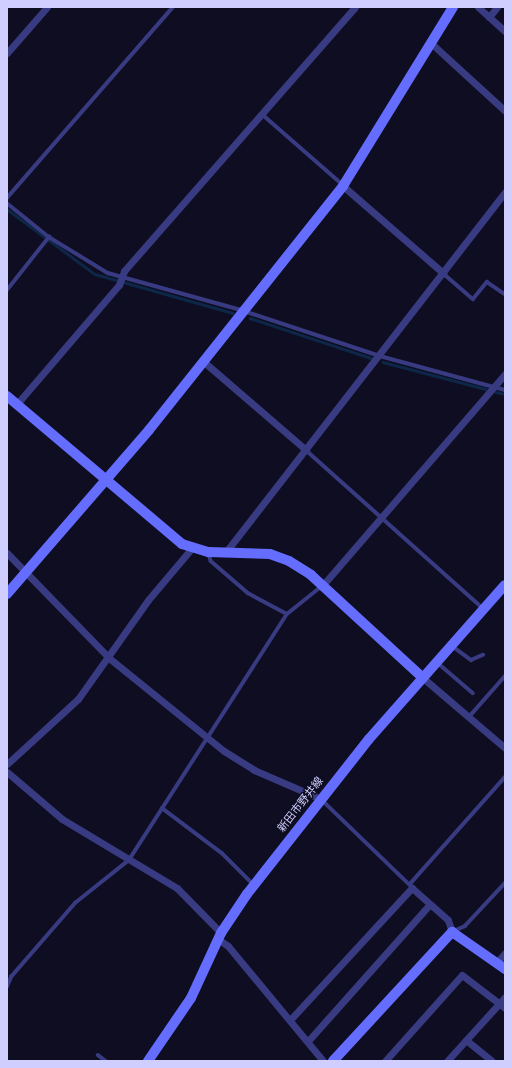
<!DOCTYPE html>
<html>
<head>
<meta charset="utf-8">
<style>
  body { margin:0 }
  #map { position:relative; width:512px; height:1068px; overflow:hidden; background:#0f0d22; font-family:Overpass,"Noto Sans JP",sans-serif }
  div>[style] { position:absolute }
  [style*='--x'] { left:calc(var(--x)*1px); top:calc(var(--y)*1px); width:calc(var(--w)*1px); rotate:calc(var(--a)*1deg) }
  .stream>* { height:2.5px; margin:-1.25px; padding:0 1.25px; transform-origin:1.25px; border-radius:1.25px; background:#0c2747 }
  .lane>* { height:3.5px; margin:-1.75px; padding:0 1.75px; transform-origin:1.75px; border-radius:1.75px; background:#383b81 }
  .street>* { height:7px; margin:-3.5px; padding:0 3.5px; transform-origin:3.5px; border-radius:3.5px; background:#383b81 }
  .secondary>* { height:10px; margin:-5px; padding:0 5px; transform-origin:5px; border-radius:5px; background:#656dff }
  span { translate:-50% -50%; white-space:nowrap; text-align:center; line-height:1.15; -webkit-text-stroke:3px #0f0d22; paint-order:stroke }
  .street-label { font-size:11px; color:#d0ceff }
  .frame { position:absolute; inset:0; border:8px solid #d0ceff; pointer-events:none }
</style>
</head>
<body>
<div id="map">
  <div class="stream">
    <div style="--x:7;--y:209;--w:109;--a:36.5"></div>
    <div style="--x:95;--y:274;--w:143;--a:15.8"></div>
    <div style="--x:250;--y:318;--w:127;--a:18.3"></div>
    <div style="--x:383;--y:362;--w:106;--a:14.7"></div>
    <div style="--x:496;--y:392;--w:9;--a:13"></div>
  </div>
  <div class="lane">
    <div style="--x:262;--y:114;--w:106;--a:41.2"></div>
    <div style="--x:7;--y:198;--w:253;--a:-49"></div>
    <div style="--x:7;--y:203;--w:54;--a:39"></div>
    <div style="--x:49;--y:237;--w:69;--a:31.4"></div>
    <div style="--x:108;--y:273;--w:135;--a:15.5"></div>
    <div style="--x:238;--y:309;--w:150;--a:18.3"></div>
    <div style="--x:380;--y:356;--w:130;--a:15.2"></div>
    <div style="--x:443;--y:273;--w:40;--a:41"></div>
    <div style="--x:473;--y:299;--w:22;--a:-51"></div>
    <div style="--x:487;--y:282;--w:22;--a:34"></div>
    <div style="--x:7;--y:290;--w:68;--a:-51.6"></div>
    <div style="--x:306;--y:450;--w:237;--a:41.8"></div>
    <div style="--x:209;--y:553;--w:8;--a:76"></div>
    <div style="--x:211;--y:561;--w:49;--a:40.9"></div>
    <div style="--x:248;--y:593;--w:44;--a:28.3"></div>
    <div style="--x:452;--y:646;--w:24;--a:36"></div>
    <div style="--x:471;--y:660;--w:13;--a:-23"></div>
    <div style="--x:438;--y:663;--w:46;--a:40.6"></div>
    <div style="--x:469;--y:717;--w:55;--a:-48.7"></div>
    <div style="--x:322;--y:800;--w:124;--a:44"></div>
    <div style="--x:162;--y:808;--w:75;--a:36.9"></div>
    <div style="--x:222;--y:853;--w:44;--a:45"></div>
    <div style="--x:410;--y:884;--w:143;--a:-48.4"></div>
    <div style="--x:454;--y:931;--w:12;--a:-24"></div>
    <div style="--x:465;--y:926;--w:59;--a:-47.1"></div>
    <div style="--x:7;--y:987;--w:11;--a:-68"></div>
    <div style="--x:11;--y:977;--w:98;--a:-49.1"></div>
    <div style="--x:75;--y:903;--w:69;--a:-38.5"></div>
    <div style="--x:129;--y:860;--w:292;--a:-57.3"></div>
    <div style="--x:287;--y:614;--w:45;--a:-38.7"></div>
    <div style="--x:98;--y:1055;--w:10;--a:37"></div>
  </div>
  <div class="street">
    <div style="--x:478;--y:7;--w:36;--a:42"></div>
    <div style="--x:489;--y:17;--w:13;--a:-51"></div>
    <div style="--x:432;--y:44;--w:99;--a:42.5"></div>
    <div style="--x:7;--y:53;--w:61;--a:-49"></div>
    <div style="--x:343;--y:186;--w:133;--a:41"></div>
    <div style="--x:204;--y:362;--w:135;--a:40.8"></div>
    <div style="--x:16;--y:405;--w:158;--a:-49.4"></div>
    <div style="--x:119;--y:285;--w:15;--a:-70"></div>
    <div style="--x:124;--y:271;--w:351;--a:-48.8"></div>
    <div style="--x:7;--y:553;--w:146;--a:45.8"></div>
    <div style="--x:109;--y:658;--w:148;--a:39"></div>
    <div style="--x:224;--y:751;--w:36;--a:32"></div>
    <div style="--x:254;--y:770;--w:73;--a:23.4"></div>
    <div style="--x:225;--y:553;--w:457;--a:-52.2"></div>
    <div style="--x:322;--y:586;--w:280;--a:-49.2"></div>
    <div style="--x:423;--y:678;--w:108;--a:40.5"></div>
    <div style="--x:7;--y:764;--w:96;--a:-42.5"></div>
    <div style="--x:78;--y:699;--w:121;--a:-54.7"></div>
    <div style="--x:148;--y:600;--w:68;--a:-49.8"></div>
    <div style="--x:7;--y:772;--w:72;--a:40.5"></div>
    <div style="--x:62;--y:819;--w:134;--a:31"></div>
    <div style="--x:177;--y:888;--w:63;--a:45.6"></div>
    <div style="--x:218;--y:939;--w:12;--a:35"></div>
    <div style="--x:228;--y:946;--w:149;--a:50.4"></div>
    <div style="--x:496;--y:963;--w:13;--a:-48"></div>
    <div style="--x:290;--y:1020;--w:180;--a:-47.3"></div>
    <div style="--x:412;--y:888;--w:48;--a:41.6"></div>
    <div style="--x:448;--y:920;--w:13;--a:72"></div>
    <div style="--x:466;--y:1040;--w:33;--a:39"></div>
    <div style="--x:308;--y:1041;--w:183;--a:-48.3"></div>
    <div style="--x:385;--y:1061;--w:115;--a:-48.2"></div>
    <div style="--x:462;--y:975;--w:54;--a:37.5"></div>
    <div style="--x:447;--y:1061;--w:86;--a:-47.8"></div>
  </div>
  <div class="secondary">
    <div style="--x:7;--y:396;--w:229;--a:40.2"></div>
    <div style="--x:182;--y:544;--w:28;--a:17"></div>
    <div style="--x:209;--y:552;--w:61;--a:1.9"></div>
    <div style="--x:270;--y:554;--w:20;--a:20"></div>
    <div style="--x:289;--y:561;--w:26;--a:32"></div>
    <div style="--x:311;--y:575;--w:152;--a:42.6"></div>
    <div style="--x:7;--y:594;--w:217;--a:-49.1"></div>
    <div style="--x:149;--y:430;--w:312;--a:-51.5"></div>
    <div style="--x:343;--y:186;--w:210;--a:-58.4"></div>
    <div style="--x:148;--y:1061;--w:76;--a:-55.7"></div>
    <div style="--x:191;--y:998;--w:72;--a:-65.2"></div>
    <div style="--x:221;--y:933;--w:47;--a:-56.3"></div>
    <div style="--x:247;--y:894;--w:197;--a:-51.8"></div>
    <div style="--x:369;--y:739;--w:205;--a:-48.6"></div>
    <div style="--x:333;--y:1061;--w:176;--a:-47.3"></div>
    <div style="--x:452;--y:932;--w:65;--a:34.9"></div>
  </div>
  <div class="street-label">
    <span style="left:301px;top:805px;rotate:-52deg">新田市野井線</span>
  </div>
  <div class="frame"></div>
</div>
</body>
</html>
